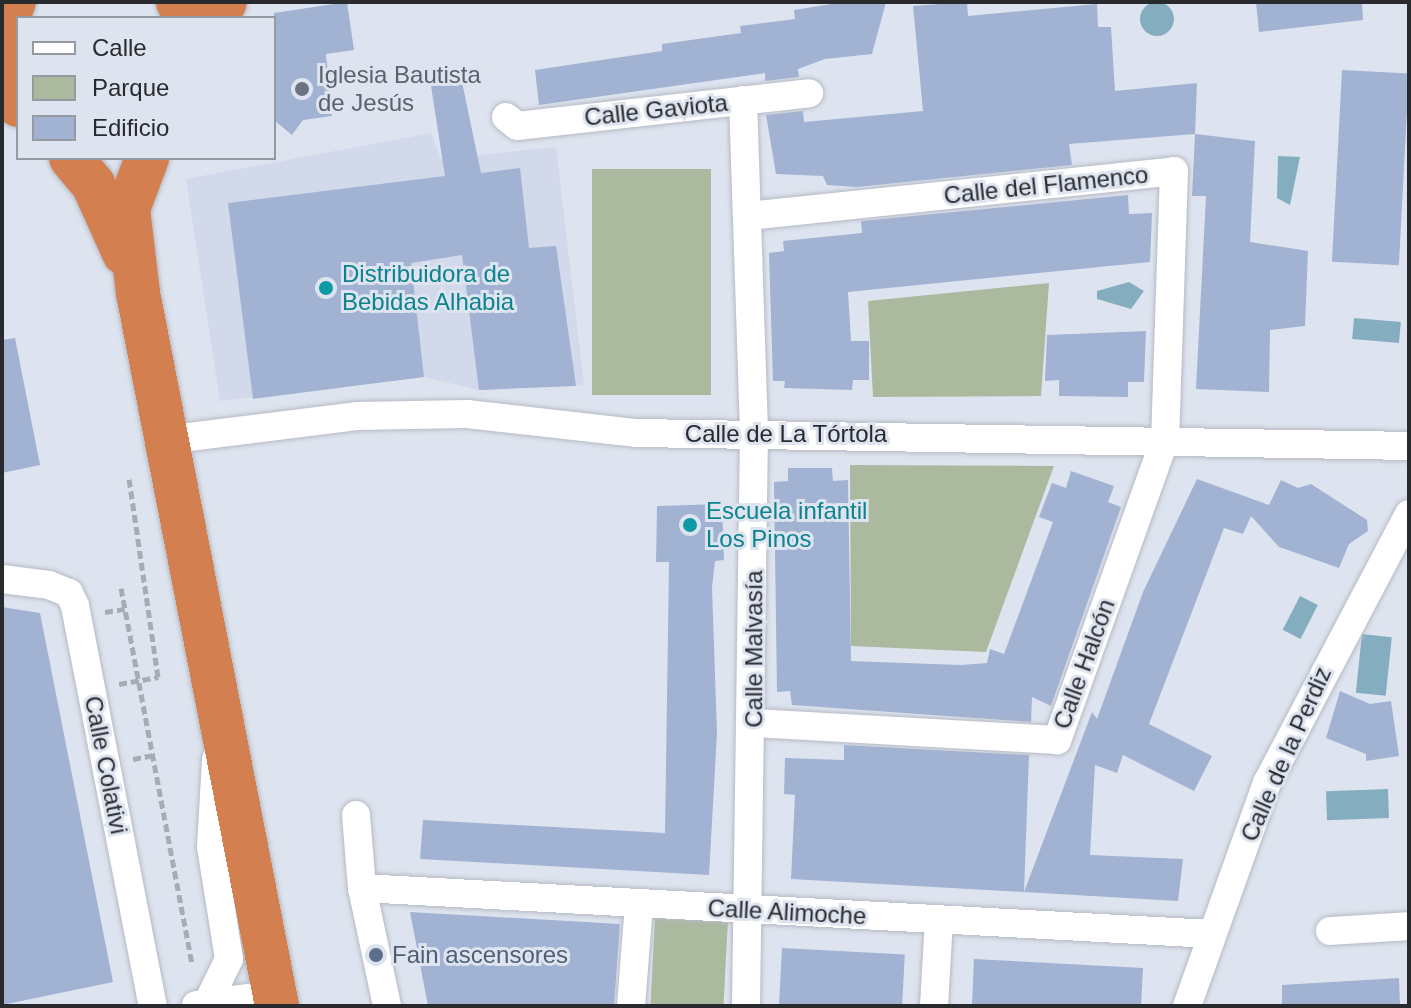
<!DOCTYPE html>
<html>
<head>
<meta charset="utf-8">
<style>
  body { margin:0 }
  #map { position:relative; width:1411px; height:1008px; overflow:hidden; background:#dee4ef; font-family:Arial,sans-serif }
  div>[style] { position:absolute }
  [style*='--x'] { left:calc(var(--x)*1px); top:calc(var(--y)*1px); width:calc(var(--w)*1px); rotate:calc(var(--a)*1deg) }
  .built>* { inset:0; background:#d1d9ea }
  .green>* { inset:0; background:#abba9f; transform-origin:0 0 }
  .water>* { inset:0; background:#84aebf; transform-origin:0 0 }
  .round { border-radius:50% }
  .building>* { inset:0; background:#a1b2d3; transform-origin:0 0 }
  .path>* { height:5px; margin-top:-2.5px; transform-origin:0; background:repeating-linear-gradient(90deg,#a7acb4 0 8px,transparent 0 12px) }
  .roads { filter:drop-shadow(0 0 2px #b5bac5) drop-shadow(0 0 2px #b5bac5) }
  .street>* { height:28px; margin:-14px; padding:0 14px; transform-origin:14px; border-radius:14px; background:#fff }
  .highway>* { height:44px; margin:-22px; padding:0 22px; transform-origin:22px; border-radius:22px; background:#d37f50 }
  .dots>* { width:22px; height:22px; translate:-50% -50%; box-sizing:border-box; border:4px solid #dee4ef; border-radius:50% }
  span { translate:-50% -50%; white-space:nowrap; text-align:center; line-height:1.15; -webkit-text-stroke:6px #dee4ef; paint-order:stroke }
  .worship-label { font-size:24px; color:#5b616d }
  .left { translate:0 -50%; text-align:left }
  .street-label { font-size:24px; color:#282a2e }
  .culture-label { font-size:24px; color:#0d838f }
  .service-label { font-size:24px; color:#4e5e75 }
  .frame { position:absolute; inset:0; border:4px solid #282a2e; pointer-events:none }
  .legend { position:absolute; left:16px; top:16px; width:260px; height:144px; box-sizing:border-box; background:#dee4ef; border:2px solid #959aa2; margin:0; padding:10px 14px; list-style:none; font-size:24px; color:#282a2e }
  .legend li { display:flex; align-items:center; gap:16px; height:40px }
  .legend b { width:40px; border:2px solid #959aa2 }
</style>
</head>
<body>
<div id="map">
  <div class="built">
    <div style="clip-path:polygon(431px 133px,441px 159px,556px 147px,584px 385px,479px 390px,424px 377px,220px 401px,186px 179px)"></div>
  </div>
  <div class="green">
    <div style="left:592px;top:169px;width:119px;height:226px"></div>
    <div style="clip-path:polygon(1049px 283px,1041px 396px,873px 397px,868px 301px)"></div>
    <div style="clip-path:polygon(850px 465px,1054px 466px,986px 652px,851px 646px)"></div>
    <div style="left:655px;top:918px;width:73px;height:88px;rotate:3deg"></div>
  </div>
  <div class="water">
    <div class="round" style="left:1140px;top:2px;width:34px;height:34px"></div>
    <div style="clip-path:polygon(1278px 156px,1300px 157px,1290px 205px,1277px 198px)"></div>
    <div style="clip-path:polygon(1129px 282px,1144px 291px,1131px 309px,1097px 299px,1097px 291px)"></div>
    <div style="left:1354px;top:318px;width:47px;height:21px;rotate:5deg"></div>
    <div style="left:1300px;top:596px;width:20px;height:38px;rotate:27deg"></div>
    <div style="left:1362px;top:634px;width:30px;height:59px;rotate:6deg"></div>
    <div style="left:1388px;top:789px;width:29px;height:62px;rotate:88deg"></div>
  </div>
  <div class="building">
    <div style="clip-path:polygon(347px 2px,354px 50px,326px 54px,332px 116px,303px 120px,292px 135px,274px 120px,274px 13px)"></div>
    <div style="clip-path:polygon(844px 2px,886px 2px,872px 54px,825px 59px,798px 69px,799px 77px,765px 81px,765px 73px,539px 105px,535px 70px,662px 51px,662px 44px,741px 33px,740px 26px,795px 19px,794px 10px)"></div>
    <div style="clip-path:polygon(967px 2px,968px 16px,1097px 4px,1098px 27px,1111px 27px,1115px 91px,1197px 83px,1195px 134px,1069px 144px,1072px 165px,857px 187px,827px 185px,823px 176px,776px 174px,766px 115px,803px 111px,804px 122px,923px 111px,913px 6px)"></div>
    <div style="clip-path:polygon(1256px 2px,1362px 2px,1363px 20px,1259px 32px)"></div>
    <div style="left:1342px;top:70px;width:67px;height:192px;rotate:3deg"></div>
    <div style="clip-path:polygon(462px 82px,481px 173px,520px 168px,529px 248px,556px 246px,576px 386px,479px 390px,462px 255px,411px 263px,424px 377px,253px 399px,228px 203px,445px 176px,431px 86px)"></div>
    <div style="clip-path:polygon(1195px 134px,1255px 141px,1250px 242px,1308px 251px,1305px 326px,1270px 330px,1269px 392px,1196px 389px,1206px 196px,1192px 196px)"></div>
    <div style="clip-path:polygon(1128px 195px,1129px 214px,1152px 213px,1150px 262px,848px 292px,851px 341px,869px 341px,869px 380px,853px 380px,852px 390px,784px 388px,785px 381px,773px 381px,769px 253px,784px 251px,783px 241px,862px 233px,861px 221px)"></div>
    <div style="clip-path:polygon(1146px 331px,1144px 382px,1128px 382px,1128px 397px,1059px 396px,1059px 380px,1045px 381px,1047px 335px)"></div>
    <div style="clip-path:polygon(15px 338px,40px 465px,2px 473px,2px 340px)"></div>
    <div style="clip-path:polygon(788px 468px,832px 468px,833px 481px,848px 480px,851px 661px,877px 662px,961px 665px,987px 663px,990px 649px,1004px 654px,1053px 522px,1039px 517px,1052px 483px,1066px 488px,1071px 471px,1114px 486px,1108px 502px,1121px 507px,1051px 706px,1032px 697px,1031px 722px,792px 705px,790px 691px,777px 692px,774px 482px,788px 481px)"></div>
    <div style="clip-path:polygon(1197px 479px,1269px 505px,1281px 480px,1298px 488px,1311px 484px,1367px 520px,1368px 531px,1349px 544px,1339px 568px,1279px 547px,1251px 516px,1243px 534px,1224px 528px,1149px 724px,1212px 756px,1194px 791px,1123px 755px,1117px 773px,1095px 765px,1090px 855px,1183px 859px,1178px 901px,1024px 892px,1092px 712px,1097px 719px,1143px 592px)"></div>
    <div style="clip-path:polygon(722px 504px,724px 560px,715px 561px,712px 587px,717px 733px,709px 875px,420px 859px,423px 820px,665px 833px,669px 562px,656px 562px,657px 506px)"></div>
    <div style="clip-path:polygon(2px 607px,40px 613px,113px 982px,2px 1005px)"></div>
    <div style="clip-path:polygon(1340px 691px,1370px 704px,1391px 701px,1399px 756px,1366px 761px,1366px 754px,1326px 738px)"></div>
    <div style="clip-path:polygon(844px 745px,1029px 755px,1024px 892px,791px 879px,795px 795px,784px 794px,785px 758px,844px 760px)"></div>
    <div style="clip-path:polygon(410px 912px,620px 924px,614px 1006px,428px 1006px)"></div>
    <div style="left:782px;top:948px;width:123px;height:58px;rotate:3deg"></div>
    <div style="clip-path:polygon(974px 959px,1143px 968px,1141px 1006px,972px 1004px)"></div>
    <div style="clip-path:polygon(1399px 978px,1400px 1006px,1282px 1006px,1282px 985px)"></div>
  </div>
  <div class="path">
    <div style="--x:121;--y:588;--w:383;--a:79.3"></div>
    <div style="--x:105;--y:612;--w:20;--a:-9"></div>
    <div style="--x:119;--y:684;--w:40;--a:-10"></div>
    <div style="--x:158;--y:677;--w:200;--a:-98.3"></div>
    <div style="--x:133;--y:759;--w:20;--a:-11"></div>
  </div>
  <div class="roads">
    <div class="street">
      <div style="--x:743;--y:100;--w:332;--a:88.1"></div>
      <div style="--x:754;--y:432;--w:574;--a:90.8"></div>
      <div style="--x:506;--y:117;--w:14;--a:39"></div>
      <div style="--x:517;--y:126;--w:294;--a:-6.4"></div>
      <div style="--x:748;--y:216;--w:428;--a:-6"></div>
      <div style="--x:1174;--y:171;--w:268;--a:91.9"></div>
      <div style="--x:1165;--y:439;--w:320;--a:109.7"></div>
      <div style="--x:1057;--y:740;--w:303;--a:-176.8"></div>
      <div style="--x:165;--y:440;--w:193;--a:-7.1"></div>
      <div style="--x:357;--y:416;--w:110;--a:-1"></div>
      <div style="--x:467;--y:414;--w:171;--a:6.4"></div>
      <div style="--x:637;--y:433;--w:772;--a:0.96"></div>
      <div style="--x:2;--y:579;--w:47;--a:7.3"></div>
      <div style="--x:49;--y:585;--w:22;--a:22"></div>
      <div style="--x:69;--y:593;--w:14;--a:65"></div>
      <div style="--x:75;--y:606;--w:408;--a:79"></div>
      <div style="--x:356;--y:815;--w:73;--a:85.3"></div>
      <div style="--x:362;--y:888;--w:121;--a:78"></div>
      <div style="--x:362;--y:888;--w:851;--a:3.1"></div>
      <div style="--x:1330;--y:931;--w:79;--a:-3.6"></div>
      <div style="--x:207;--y:1004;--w:50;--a:-63.9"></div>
      <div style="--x:229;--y:959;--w:113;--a:-99.1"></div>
      <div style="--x:211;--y:847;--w:88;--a:-86.7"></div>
      <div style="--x:196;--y:1005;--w:80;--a:-7.9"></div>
      <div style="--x:631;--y:1006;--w:102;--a:-85.5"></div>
      <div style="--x:934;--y:1006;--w:86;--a:-86.7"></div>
      <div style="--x:1187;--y:1006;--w:237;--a:-70.3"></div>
      <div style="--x:1267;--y:783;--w:304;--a:-62.2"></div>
    </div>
    <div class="highway">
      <div style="--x:178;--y:2;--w:18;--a:61"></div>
      <div style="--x:216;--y:18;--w:18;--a:-61"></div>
      <div style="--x:2;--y:33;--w:33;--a:-69"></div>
      <div style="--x:2;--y:49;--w:58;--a:74.1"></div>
      <div style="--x:71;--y:158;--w:34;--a:50"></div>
      <div style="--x:93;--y:184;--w:76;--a:65.8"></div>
      <div style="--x:147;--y:158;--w:54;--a:110.4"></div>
      <div style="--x:128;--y:209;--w:85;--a:83.2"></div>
      <div style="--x:138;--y:293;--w:726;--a:78.97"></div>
    </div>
  </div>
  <div class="dots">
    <div style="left:302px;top:89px;background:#6b7280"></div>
    <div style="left:326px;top:288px;background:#0f9aa8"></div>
    <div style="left:690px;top:525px;background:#0f9aa8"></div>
    <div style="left:376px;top:955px;background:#5c6f8a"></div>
  </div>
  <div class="worship-label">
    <span class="left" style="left:318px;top:89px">Iglesia Bautista<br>de Jesús</span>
  </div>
  <div class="street-label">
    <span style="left:656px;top:110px;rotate:-6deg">Calle Gaviota</span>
    <span style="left:1046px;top:185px;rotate:-6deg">Calle del Flamenco</span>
    <span style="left:786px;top:434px">Calle de La Tórtola</span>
    <span style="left:754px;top:649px;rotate:-90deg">Calle Malvasía</span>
    <span style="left:1084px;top:664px;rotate:-70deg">Calle Halcón</span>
    <span style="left:1286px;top:754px;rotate:-66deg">Calle de la Perdiz</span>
    <span style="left:106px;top:765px;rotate:79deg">Calle Colativi</span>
    <span style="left:787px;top:912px;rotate:3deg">Calle Alimoche</span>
  </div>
  <div class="culture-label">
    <span class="left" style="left:342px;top:288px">Distribuidora de<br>Bebidas Alhabia</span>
    <span class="left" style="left:706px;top:525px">Escuela infantil<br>Los Pinos</span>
  </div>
  <div class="service-label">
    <span class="left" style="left:392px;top:955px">Fain ascensores</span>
  </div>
  <div class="frame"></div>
  <ul class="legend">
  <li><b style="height:10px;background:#fff"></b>Calle</li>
  <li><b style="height:22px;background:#abba9f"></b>Parque</li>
  <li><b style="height:22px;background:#a1b2d3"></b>Edificio</li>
  </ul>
</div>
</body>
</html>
